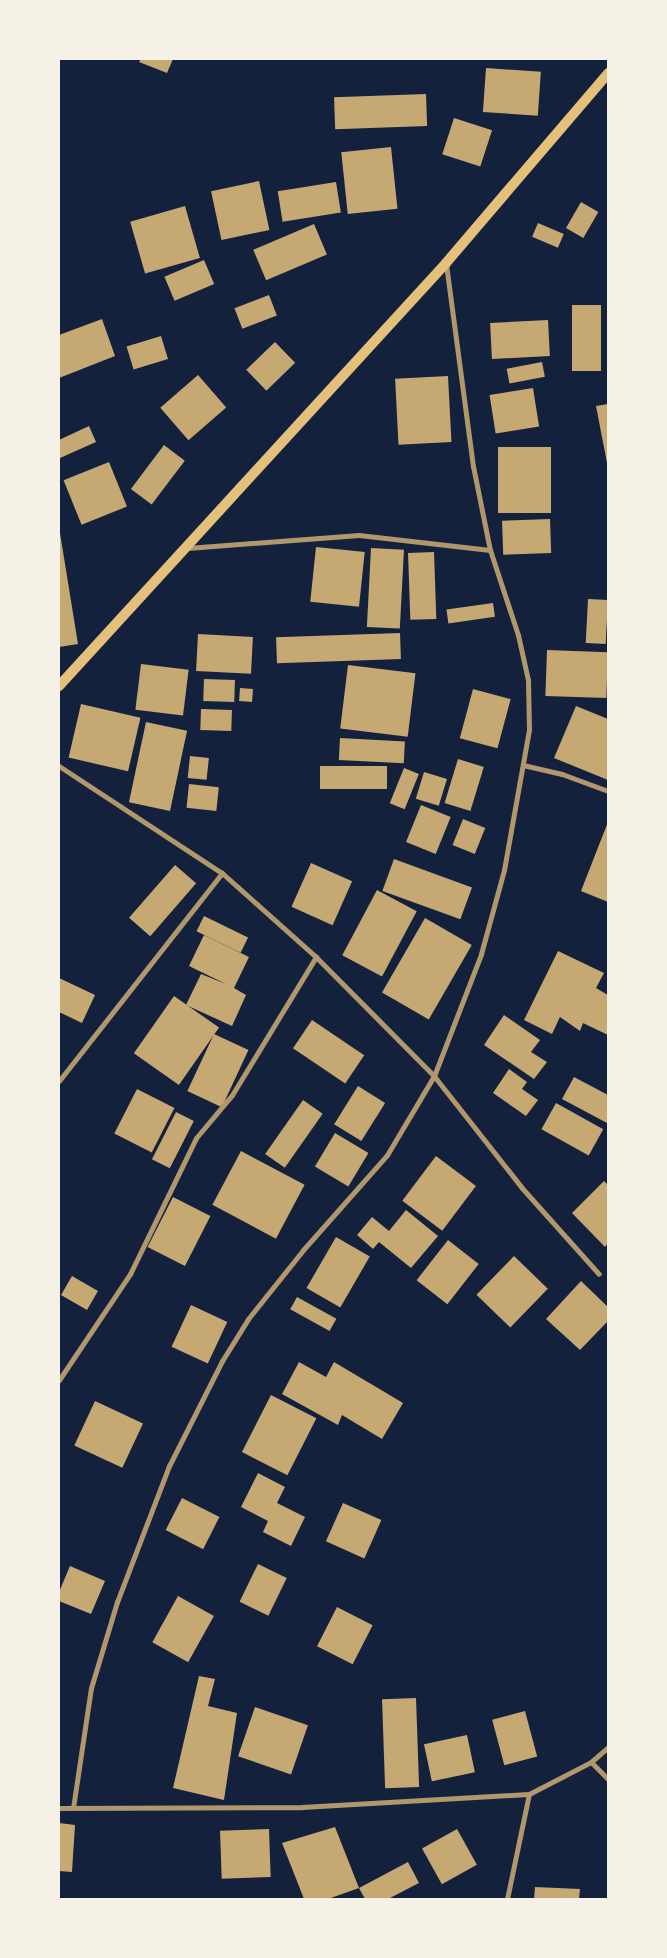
<!DOCTYPE html>
<html>
<head>
<meta charset="utf-8">
<style>
  body { margin:0 }
  #map { position:relative; width:667px; height:1958px; overflow:hidden; background:#14213d; font-family:"Work Sans",sans-serif }
  div>[style] { position:absolute }
  [style*='--x'] { left:calc(var(--x)*1px); top:calc(var(--y)*1px); width:calc(var(--w)*1px); rotate:calc(var(--a)*1deg) }
  .building>* { inset:0; background:#c6a872; transform-origin:0 0 }
  .minor>* { height:5px; margin:-2.5px; padding:0 2.5px; transform-origin:2.5px; border-radius:2.5px; background:#b1986c }
  .secondary>* { height:10px; margin:-5px; padding:0 5px; transform-origin:5px; border-radius:5px; background:#e5c07b }
  span { translate:-50% -50%; white-space:nowrap; text-align:center; line-height:1.15; -webkit-text-stroke:5px #f6f1e7; paint-order:stroke }
  .frame { position:absolute; inset:0; border:60px solid #f6f1e7; pointer-events:none }
</style>
</head>
<body>
<div id="map">
  <div class="building">
    <div style="clip-path:polygon(141px 59px,173px 59px,167px 73px,139px 62px)"></div>
    <div style="left:486px;top:68px;width:55px;height:44px;rotate:4deg"></div>
    <div style="left:426px;top:94px;width:32px;height:92px;rotate:88deg"></div>
    <div style="left:454px;top:118px;width:40px;height:38px;rotate:18deg"></div>
    <div style="left:391px;top:147px;width:62px;height:50px;rotate:84deg"></div>
    <div style="left:259px;top:181px;width:50px;height:49px;rotate:78deg"></div>
    <div style="left:336px;top:182px;width:31px;height:59px;rotate:81deg"></div>
    <div style="left:581px;top:202px;width:20px;height:30px;rotate:30deg"></div>
    <div style="left:185px;top:206px;width:54px;height:57px;rotate:74deg"></div>
    <div style="left:538px;top:223px;width:28px;height:15px;rotate:23deg"></div>
    <div style="left:314px;top:224px;width:33px;height:66px;rotate:67deg"></div>
    <div style="left:204px;top:260px;width:26px;height:43px;rotate:67deg"></div>
    <div style="left:269px;top:295px;width:22px;height:37px;rotate:69deg"></div>
    <div style="left:572px;top:305px;width:29px;height:66px"></div>
    <div style="clip-path:polygon(102px 319px,115px 356px,59px 378px,59px 335px)"></div>
    <div style="left:548px;top:320px;width:36px;height:58px;rotate:87deg"></div>
    <div style="left:161px;top:336px;width:24px;height:36px;rotate:73deg"></div>
    <div style="left:275px;top:342px;width:29px;height:40px;rotate:46deg"></div>
    <div style="left:542px;top:362px;width:15px;height:36px;rotate:79deg"></div>
    <div style="left:198px;top:375px;width:43px;height:50px;rotate:49deg"></div>
    <div style="left:448px;top:376px;width:66px;height:53px;rotate:87deg"></div>
    <div style="left:533px;top:388px;width:39px;height:44px;rotate:81deg"></div>
    <div style="clip-path:polygon(608px 404px,608px 463px,607px 463px,596px 406px)"></div>
    <div style="clip-path:polygon(89px 426px,96px 442px,60px 458px,59px 440px)"></div>
    <div style="left:164px;top:445px;width:26px;height:55px;rotate:37deg"></div>
    <div style="left:498px;top:447px;width:53px;height:66px"></div>
    <div style="left:109px;top:462px;width:48px;height:49px;rotate:68deg"></div>
    <div style="left:550px;top:519px;width:34px;height:48px;rotate:88deg"></div>
    <div style="clip-path:polygon(59px 527px,78px 644px,59px 647px)"></div>
    <div style="left:316px;top:547px;width:49px;height:55px;rotate:6deg"></div>
    <div style="left:371px;top:548px;width:33px;height:79px;rotate:3deg"></div>
    <div style="left:434px;top:552px;width:67px;height:26px;rotate:88deg"></div>
    <div style="left:588px;top:599px;width:20px;height:44px;rotate:3deg"></div>
    <div style="left:493px;top:603px;width:14px;height:47px;rotate:82deg"></div>
    <div style="left:400px;top:633px;width:26px;height:124px;rotate:88deg"></div>
    <div style="left:198px;top:634px;width:55px;height:37px;rotate:3deg"></div>
    <div style="left:547px;top:650px;width:61px;height:46px;rotate:2deg"></div>
    <div style="left:141px;top:664px;width:48px;height:46px;rotate:7deg"></div>
    <div style="left:348px;top:665px;width:68px;height:64px;rotate:7deg"></div>
    <div style="left:204px;top:679px;width:31px;height:22px;rotate:2deg"></div>
    <div style="left:240px;top:688px;width:13px;height:13px;rotate:4deg"></div>
    <div style="left:473px;top:689px;width:39px;height:51px;rotate:15deg"></div>
    <div style="left:81px;top:704px;width:61px;height:55px;rotate:13deg"></div>
    <div style="clip-path:polygon(576px 706px,608px 719px,608px 780px,554px 758px)"></div>
    <div style="left:201px;top:709px;width:31px;height:21px;rotate:2deg"></div>
    <div style="left:146px;top:722px;width:42px;height:82px;rotate:12deg"></div>
    <div style="left:340px;top:738px;width:65px;height:22px;rotate:3deg"></div>
    <div style="left:190px;top:756px;width:19px;height:22px;rotate:6deg"></div>
    <div style="left:458px;top:759px;width:27px;height:46px;rotate:17deg"></div>
    <div style="left:320px;top:766px;width:67px;height:23px"></div>
    <div style="left:404px;top:768px;width:16px;height:38px;rotate:22deg"></div>
    <div style="left:424px;top:772px;width:24px;height:28px;rotate:17deg"></div>
    <div style="left:189px;top:784px;width:30px;height:24px;rotate:6deg"></div>
    <div style="left:421px;top:805px;width:32px;height:40px;rotate:22deg"></div>
    <div style="left:463px;top:819px;width:24px;height:28px;rotate:22deg"></div>
    <div style="clip-path:polygon(608px 822px,608px 902px,581px 891px)"></div>
    <div style="left:394px;top:859px;width:83px;height:34px;rotate:20deg"></div>
    <div style="left:311px;top:863px;width:45px;height:48px;rotate:24deg"></div>
    <div style="left:175px;top:865px;width:28px;height:70px;rotate:41deg"></div>
    <div style="left:377px;top:890px;width:45px;height:74px;rotate:28deg"></div>
    <div style="left:204px;top:916px;width:49px;height:17px;rotate:26deg"></div>
    <div style="left:425px;top:918px;width:54px;height:86px;rotate:30deg"></div>
    <div style="clip-path:polygon(204px 935px,249px 957px,234px 988px,246px 995px,232px 1026px,186px 1005px,201px 974px,226px 984px,189px 966px)"></div>
    <div style="clip-path:polygon(558px 951px,604px 973px,596px 988px,608px 995px,608px 1035px,583px 1023px,580px 1031px,560px 1017px,552px 1034px,524px 1020px)"></div>
    <div style="clip-path:polygon(59px 978px,95px 995px,82px 1023px,59px 1012px)"></div>
    <div style="left:174px;top:996px;width:55px;height:70px;rotate:35deg"></div>
    <div style="clip-path:polygon(504px 1015px,540px 1040px,531px 1052px,547px 1062px,534px 1079px,484px 1045px)"></div>
    <div style="left:312px;top:1020px;width:63px;height:34px;rotate:34deg"></div>
    <div style="left:214px;top:1034px;width:38px;height:63px;rotate:25deg"></div>
    <div style="clip-path:polygon(509px 1069px,527px 1082px,522px 1089px,538px 1100px,526px 1116px,493px 1093px)"></div>
    <div style="clip-path:polygon(574px 1077px,608px 1095px,607px 1123px,562px 1099px)"></div>
    <div style="left:358px;top:1086px;width:32px;height:45px;rotate:32deg"></div>
    <div style="left:137px;top:1089px;width:42px;height:50px;rotate:27deg"></div>
    <div style="left:303px;top:1100px;width:24px;height:66px;rotate:35deg"></div>
    <div style="left:556px;top:1103px;width:54px;height:30px;rotate:29deg"></div>
    <div style="left:176px;top:1112px;width:20px;height:53px;rotate:27deg"></div>
    <div style="left:335px;top:1133px;width:39px;height:39px;rotate:31deg"></div>
    <div style="left:241px;top:1151px;width:72px;height:61px;rotate:28deg"></div>
    <div style="left:436px;top:1156px;width:50px;height:56px;rotate:37deg"></div>
    <div style="clip-path:polygon(604px 1181px,608px 1185px,608px 1243px,605px 1247px,572px 1213px)"></div>
    <div style="left:173px;top:1197px;width:42px;height:56px;rotate:27deg"></div>
    <div style="clip-path:polygon(406px 1210px,438px 1236px,411px 1268px,379px 1242px,373px 1249px,357px 1235px,372px 1217px,389px 1231px)"></div>
    <div style="left:336px;top:1237px;width:39px;height:59px;rotate:30deg"></div>
    <div style="left:448px;top:1240px;width:39px;height:51px;rotate:38deg"></div>
    <div style="left:514px;top:1256px;width:47px;height:54px;rotate:44deg"></div>
    <div style="left:72px;top:1276px;width:30px;height:22px;rotate:30deg"></div>
    <div style="clip-path:polygon(581px 1281px,608px 1307px,608px 1321px,580px 1350px,546px 1319px)"></div>
    <div style="left:297px;top:1297px;width:45px;height:14px;rotate:29deg"></div>
    <div style="left:191px;top:1305px;width:40px;height:46px;rotate:25deg"></div>
    <div style="clip-path:polygon(299px 1362px,326px 1377px,334px 1362px,403px 1403px,382px 1439px,342px 1415px,338px 1425px,282px 1394px)"></div>
    <div style="left:271px;top:1395px;width:51px;height:64px;rotate:27deg"></div>
    <div style="left:95px;top:1401px;width:53px;height:49px;rotate:25deg"></div>
    <div style="clip-path:polygon(258px 1473px,285px 1487px,277px 1503px,305px 1517px,291px 1546px,263px 1532px,268px 1521px,241px 1507px)"></div>
    <div style="left:182px;top:1498px;width:42px;height:36px;rotate:27deg"></div>
    <div style="left:343px;top:1503px;width:42px;height:42px;rotate:24deg"></div>
    <div style="left:258px;top:1564px;width:32px;height:42px;rotate:26deg"></div>
    <div style="clip-path:polygon(70px 1566px,105px 1581px,91px 1614px,59px 1601px,59px 1592px)"></div>
    <div style="left:178px;top:1596px;width:41px;height:53px;rotate:29deg"></div>
    <div style="left:337px;top:1607px;width:40px;height:44px;rotate:27deg"></div>
    <div style="clip-path:polygon(199px 1676px,215px 1679px,208px 1706px,237px 1713px,224px 1800px,173px 1788px)"></div>
    <div style="left:416px;top:1698px;width:89px;height:34px;rotate:88deg"></div>
    <div style="left:255px;top:1707px;width:56px;height:52px;rotate:19deg"></div>
    <div style="left:525px;top:1711px;width:47px;height:34px;rotate:75deg"></div>
    <div style="left:467px;top:1735px;width:38px;height:44px;rotate:78deg"></div>
    <div style="clip-path:polygon(59px 1823px,75px 1825px,72px 1872px,59px 1871px)"></div>
    <div style="clip-path:polygon(335px 1827px,359px 1888px,328px 1899px,304px 1899px,282px 1843px)"></div>
    <div style="left:269px;top:1829px;width:48px;height:49px;rotate:88deg"></div>
    <div style="left:457px;top:1829px;width:41px;height:40px;rotate:61deg"></div>
    <div style="clip-path:polygon(408px 1862px,419px 1883px,388px 1899px,365px 1899px,359px 1888px)"></div>
    <div style="clip-path:polygon(535px 1887px,580px 1889px,579px 1899px,534px 1899px)"></div>
  </div>
  <div class="minor">
    <div style="--x:446;--y:264;--w:204;--a:82.4"></div>
    <div style="--x:473;--y:466;--w:86;--a:78.6"></div>
    <div style="--x:523;--y:765;--w:40;--a:13"></div>
    <div style="--x:562;--y:774;--w:49;--a:20.3"></div>
    <div style="--x:59;--y:766;--w:195;--a:33.3"></div>
    <div style="--x:222;--y:873;--w:264;--a:128.1"></div>
    <div style="--x:222;--y:873;--w:126;--a:41.8"></div>
    <div style="--x:316;--y:957;--w:168;--a:45.2"></div>
    <div style="--x:434;--y:1076;--w:142;--a:51.8"></div>
    <div style="--x:522;--y:1188;--w:115;--a:48.2"></div>
    <div style="--x:59;--y:1380;--w:128;--a:-56.2"></div>
    <div style="--x:130;--y:1274;--w:151;--a:-64.1"></div>
    <div style="--x:196;--y:1138;--w:56;--a:-50.1"></div>
    <div style="--x:232;--y:1095;--w:162;--a:-58.7"></div>
    <div style="--x:591;--y:1762;--w:24;--a:45"></div>
    <div style="--x:59;--y:1808;--w:243;--a:-0.2"></div>
    <div style="--x:302;--y:1807;--w:227;--a:-3.3"></div>
    <div style="--x:529;--y:1794;--w:70;--a:-27.3"></div>
    <div style="--x:591;--y:1762;--w:23;--a:-41"></div>
    <div style="--x:73;--y:1808;--w:121;--a:-81.5"></div>
    <div style="--x:91;--y:1688;--w:90;--a:-73.2"></div>
    <div style="--x:117;--y:1602;--w:146;--a:-69.1"></div>
    <div style="--x:169;--y:1466;--w:118;--a:-63.2"></div>
    <div style="--x:222;--y:1361;--w:49;--a:-58.2"></div>
    <div style="--x:248;--y:1319;--w:88;--a:-51.4"></div>
    <div style="--x:303;--y:1250;--w:127;--a:-48.5"></div>
    <div style="--x:387;--y:1155;--w:92;--a:-59.3"></div>
    <div style="--x:434;--y:1076;--w:131;--a:-68.9"></div>
    <div style="--x:481;--y:954;--w:87;--a:-74.7"></div>
    <div style="--x:504;--y:870;--w:143;--a:-79.9"></div>
    <div style="--x:529;--y:729;--w:49;--a:-91.2"></div>
    <div style="--x:528;--y:680;--w:46;--a:-102.5"></div>
    <div style="--x:518;--y:635;--w:89;--a:-108.2"></div>
    <div style="--x:490;--y:550;--w:132;--a:-173.5"></div>
    <div style="--x:359;--y:535;--w:172;--a:175.7"></div>
    <div style="--x:507;--y:1899;--w:107;--a:-78.2"></div>
  </div>
  <div class="secondary">
    <div style="--x:59;--y:686;--w:573;--a:-47.54"></div>
    <div style="--x:446;--y:263;--w:250;--a:-49.5"></div>
  </div>
  <div class="frame"></div>
</div>
</body>
</html>
